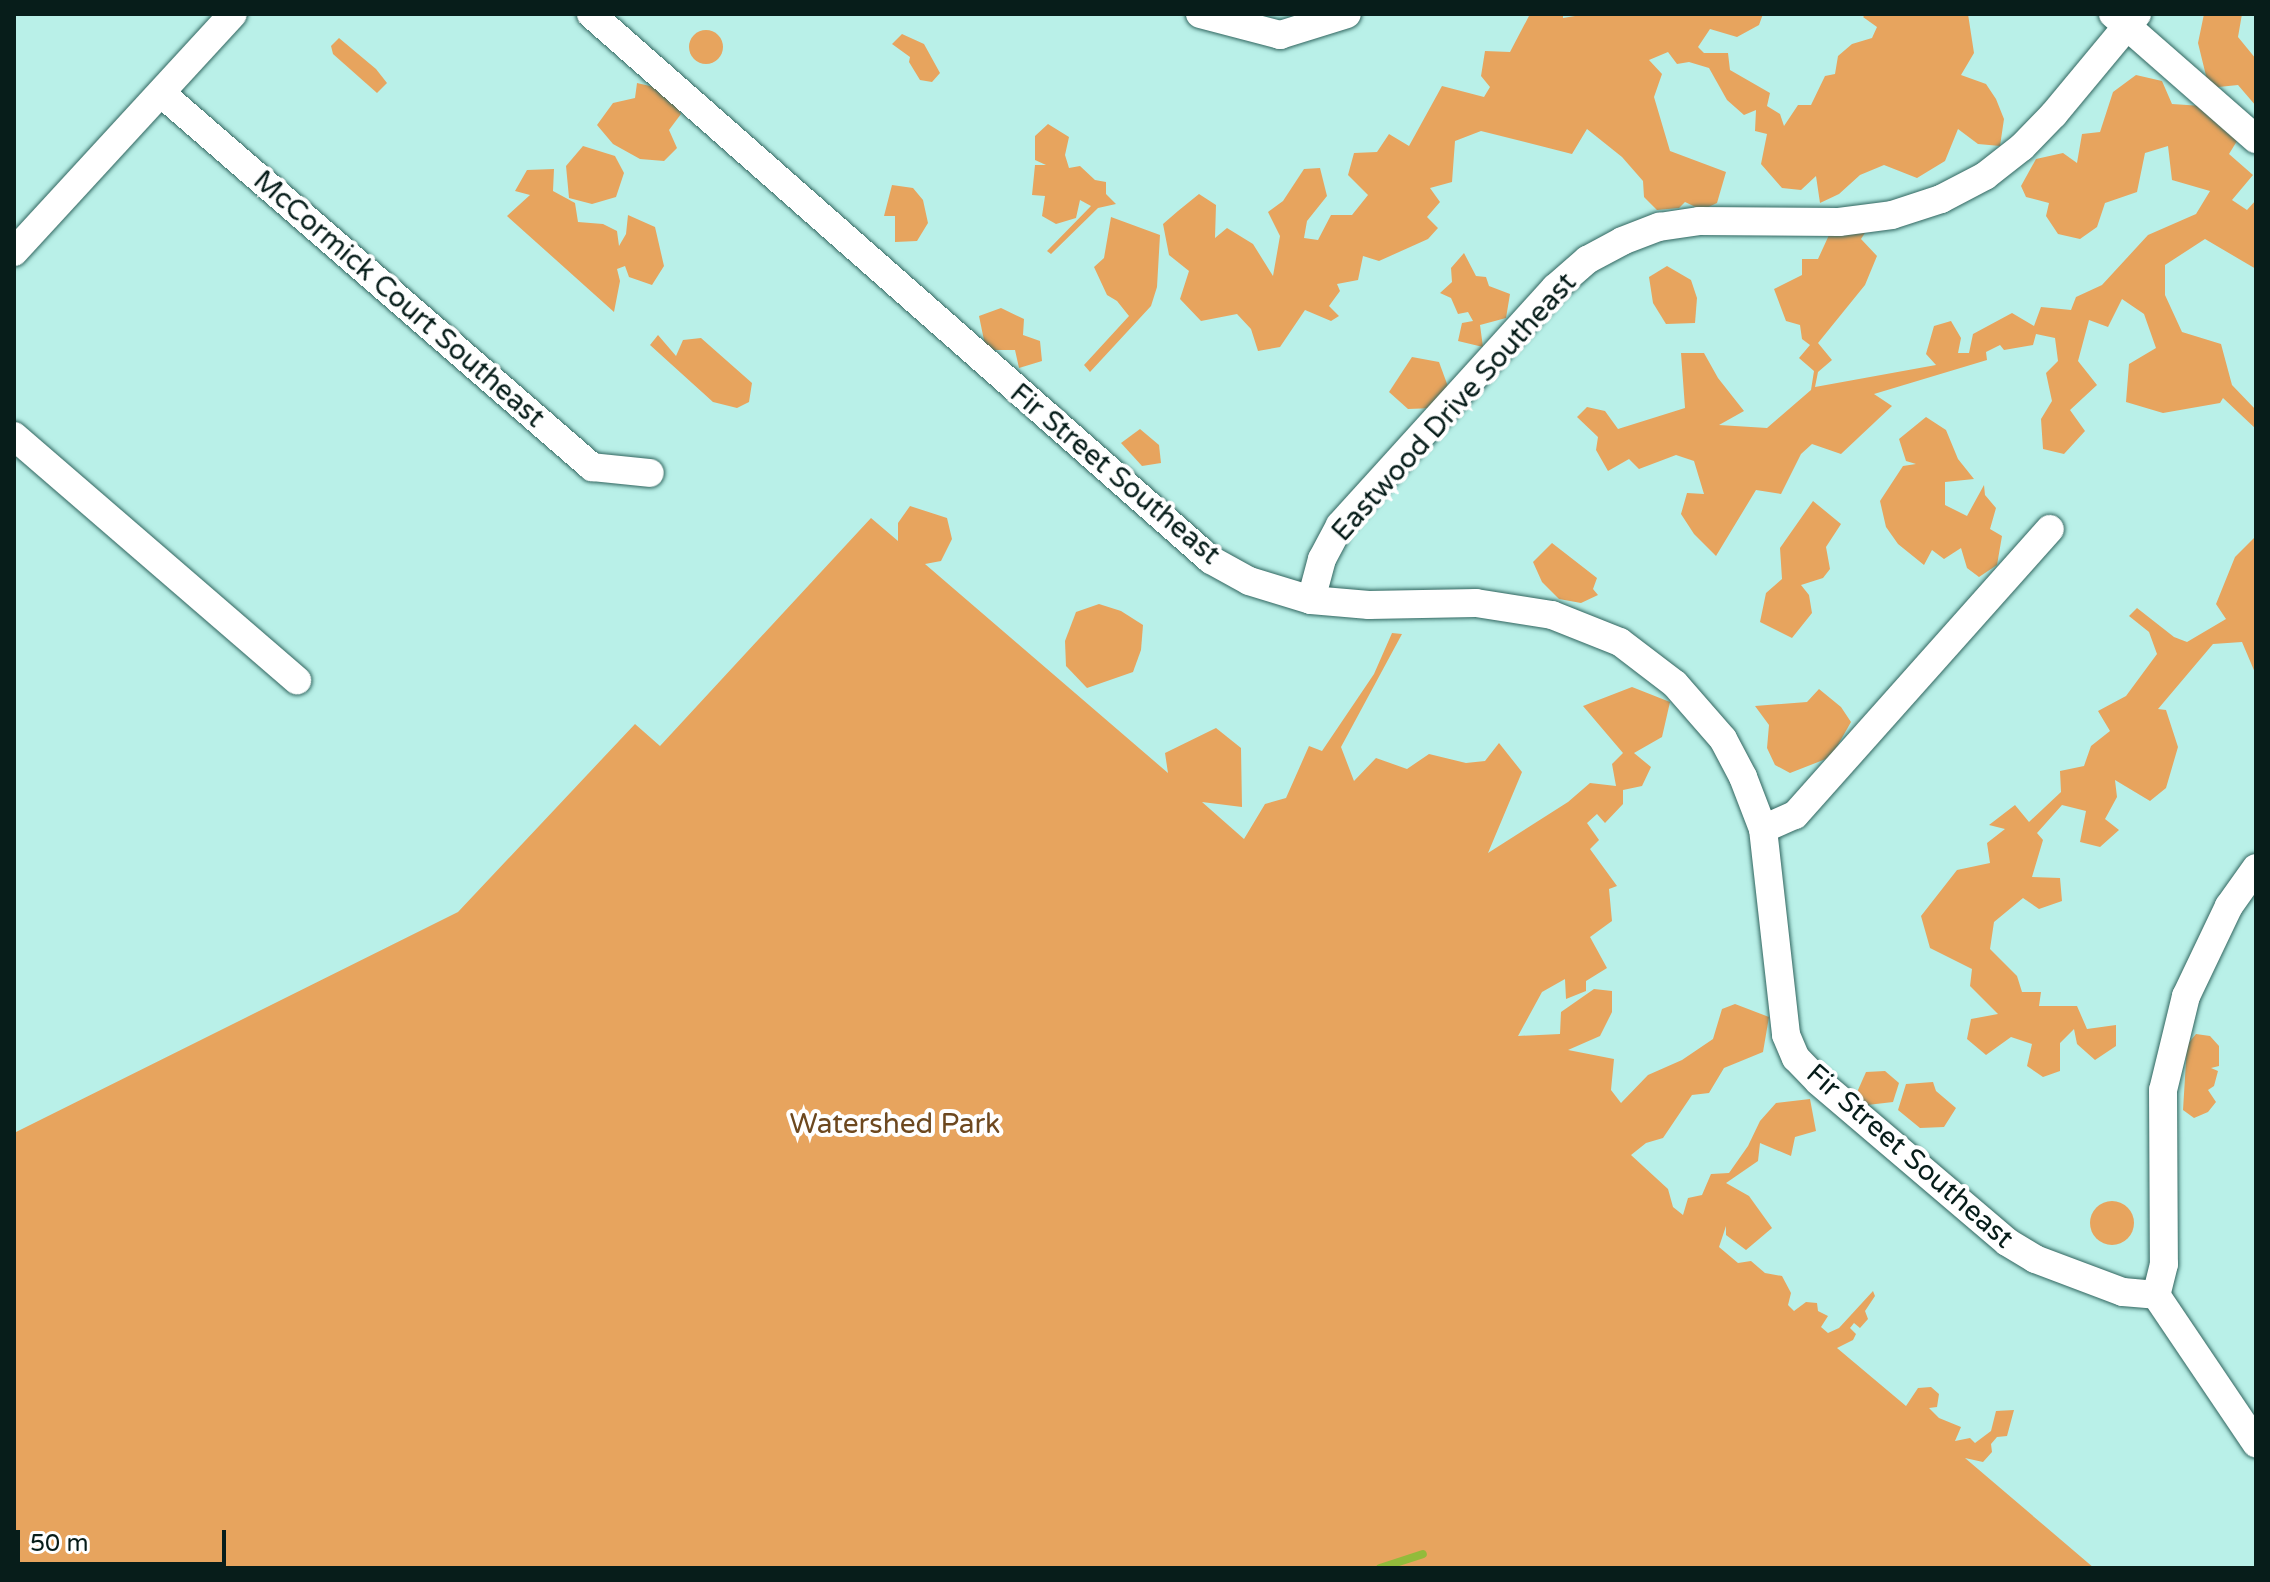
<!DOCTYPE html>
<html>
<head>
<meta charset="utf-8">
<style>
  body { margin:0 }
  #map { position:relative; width:2270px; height:1582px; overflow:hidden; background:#b9f0e8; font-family:"Varela Round",sans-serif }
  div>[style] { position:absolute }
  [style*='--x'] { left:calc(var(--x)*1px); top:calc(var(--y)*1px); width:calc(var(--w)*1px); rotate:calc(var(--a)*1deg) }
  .green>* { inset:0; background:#e7a45e }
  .round { border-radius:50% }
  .stream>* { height:8px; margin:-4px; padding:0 4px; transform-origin:4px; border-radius:4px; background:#92bb3b }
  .roads { filter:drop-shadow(0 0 2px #31655f) drop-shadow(0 0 2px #31655f) }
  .minor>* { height:28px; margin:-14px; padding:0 14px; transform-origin:14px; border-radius:14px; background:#fff }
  span { translate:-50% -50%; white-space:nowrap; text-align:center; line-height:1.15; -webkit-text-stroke:8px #fff; paint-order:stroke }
  .street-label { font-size:28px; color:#071d1a }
  .park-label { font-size:28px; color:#6d481f }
  .frame { position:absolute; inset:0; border:16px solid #071d1a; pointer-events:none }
  .scale { position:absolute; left:16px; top:1530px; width:210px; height:36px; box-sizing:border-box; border:4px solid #071d1a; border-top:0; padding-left:10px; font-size:24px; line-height:28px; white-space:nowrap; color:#071d1a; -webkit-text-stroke:6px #fff; paint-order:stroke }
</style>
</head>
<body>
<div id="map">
  <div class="green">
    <div style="clip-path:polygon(1530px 14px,1563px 14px,1563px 18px,1587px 14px,1763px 14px,1759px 25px,1737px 37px,1710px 29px,1698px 47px,1704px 53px,1728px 53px,1730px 70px,1770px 93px,1767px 106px,1780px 114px,1784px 126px,1798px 105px,1811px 105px,1825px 76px,1835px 74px,1838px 56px,1852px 44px,1872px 38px,1877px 27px,1863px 17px,1866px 14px,1968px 14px,1974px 53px,1961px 75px,1986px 84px,1996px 99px,2004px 119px,2000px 146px,1978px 144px,1958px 129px,1945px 161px,1917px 178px,1884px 165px,1860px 175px,1839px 194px,1820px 203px,1816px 176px,1801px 190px,1782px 188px,1761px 164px,1767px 134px,1755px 131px,1756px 110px,1744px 115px,1727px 100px,1709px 68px,1689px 62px,1677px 64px,1668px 52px,1649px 60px,1662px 74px,1654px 97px,1670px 151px,1726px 172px,1717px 203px,1702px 210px,1685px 202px,1679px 208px,1657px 210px,1644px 197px,1643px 181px,1622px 157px,1587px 129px,1572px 154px,1481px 131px,1455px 141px,1452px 182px,1430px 188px,1440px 202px,1427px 217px,1438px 228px,1428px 239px,1379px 261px,1363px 256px,1358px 280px,1337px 284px,1340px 291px,1329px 306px,1339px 316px,1331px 321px,1305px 310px,1280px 347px,1258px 351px,1251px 329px,1237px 314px,1201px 321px,1180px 299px,1189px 271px,1169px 255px,1163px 224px,1178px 211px,1199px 194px,1216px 205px,1215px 238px,1227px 228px,1253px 244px,1273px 276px,1280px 236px,1268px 212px,1283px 201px,1304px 169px,1320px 168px,1327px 196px,1307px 221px,1304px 238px,1318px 240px,1331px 215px,1352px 215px,1368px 195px,1348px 175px,1354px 153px,1377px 152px,1389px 134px,1409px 146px,1442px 86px,1484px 97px,1490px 87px,1481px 76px,1485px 51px,1510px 52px)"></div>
    <div style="clip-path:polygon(2204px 14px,2242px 14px,2238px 37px,2256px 59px,2256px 106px,2238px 85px,2209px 88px,2198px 43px)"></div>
    <div class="round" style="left:689px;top:30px;width:34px;height:34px"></div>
    <div style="clip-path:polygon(902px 34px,924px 44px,940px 73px,932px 82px,920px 80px,909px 62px,910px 57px,892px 44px)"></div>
    <div style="clip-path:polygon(339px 38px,376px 69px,387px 83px,377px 93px,333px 54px,331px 46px)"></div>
    <div style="clip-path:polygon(2136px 75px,2162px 81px,2172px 104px,2202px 106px,2237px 141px,2229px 154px,2253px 175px,2232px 200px,2247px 210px,2256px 200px,2256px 269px,2205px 239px,2165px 265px,2165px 295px,2182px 332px,2221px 344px,2232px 385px,2256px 410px,2256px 429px,2223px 398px,2220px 403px,2163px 413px,2126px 402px,2129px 364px,2156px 348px,2144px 314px,2122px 299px,2108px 327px,2089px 320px,2078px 361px,2097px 385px,2070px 410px,2085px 431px,2064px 454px,2043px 449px,2041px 419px,2052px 401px,2046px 373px,2058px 361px,2055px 338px,2036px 334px,2033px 345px,2004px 350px,2000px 345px,1986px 352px,1987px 360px,1874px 394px,1892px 406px,1841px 454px,1812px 444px,1801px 454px,1781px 494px,1756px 490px,1716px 556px,1694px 534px,1681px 514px,1687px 493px,1704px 494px,1694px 461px,1676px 455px,1639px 469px,1629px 459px,1608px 471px,1596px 450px,1598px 437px,1577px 417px,1587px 407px,1605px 411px,1618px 429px,1685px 408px,1681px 353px,1704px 353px,1718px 378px,1744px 411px,1719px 425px,1767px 428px,1811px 390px,1814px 371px,1799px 358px,1810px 345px,1802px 339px,1800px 325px,1786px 321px,1774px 289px,1802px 275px,1802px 259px,1818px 259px,1829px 235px,1870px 225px,1861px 239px,1877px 256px,1865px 285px,1818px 343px,1832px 360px,1818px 372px,1815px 387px,1936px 365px,1926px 354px,1934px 326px,1951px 321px,1961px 338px,1958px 353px,1969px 353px,1973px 334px,2012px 313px,2034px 326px,2041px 307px,2071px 310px,2076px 297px,2102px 285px,2148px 235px,2196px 214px,2210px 191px,2172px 180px,2168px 146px,2145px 153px,2137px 192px,2105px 203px,2097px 227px,2080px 239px,2058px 234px,2046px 216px,2049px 203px,2026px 197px,2021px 186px,2036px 159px,2063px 153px,2077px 163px,2082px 134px,2100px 132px,2113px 92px)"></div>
    <div style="clip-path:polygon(637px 83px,667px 90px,681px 114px,669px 130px,677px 148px,664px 161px,640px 159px,613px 144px,597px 125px,613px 103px,635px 98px)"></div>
    <div style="clip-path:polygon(1048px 124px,1069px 137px,1065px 155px,1069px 168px,1080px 166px,1095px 180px,1106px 182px,1106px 194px,1116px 204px,1098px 208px,1051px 254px,1047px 251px,1091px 206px,1080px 200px,1076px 218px,1056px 224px,1042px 216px,1045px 196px,1032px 195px,1035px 165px,1046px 165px,1035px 160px,1035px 136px)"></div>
    <div style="clip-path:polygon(583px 146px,615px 156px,624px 173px,616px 197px,592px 204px,569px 198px,566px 166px)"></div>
    <div style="clip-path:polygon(554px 169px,553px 191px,575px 203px,578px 222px,603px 224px,617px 231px,619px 246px,626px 234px,628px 215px,655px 227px,664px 266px,652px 285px,629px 277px,625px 266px,617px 269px,620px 281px,614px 312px,507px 216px,530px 195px,515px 191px,527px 170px)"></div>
    <div style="clip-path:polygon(892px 185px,913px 188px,923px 200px,928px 223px,917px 241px,895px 242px,895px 216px,884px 216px)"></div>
    <div style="clip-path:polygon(1111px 217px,1160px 235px,1157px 287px,1151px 306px,1090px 372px,1084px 365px,1129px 316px,1117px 301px,1107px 295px,1094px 267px,1104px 258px)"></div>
    <div style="clip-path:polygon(1464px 253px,1476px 276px,1486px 277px,1489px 286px,1510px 294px,1506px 318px,1480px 325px,1483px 347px,1458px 341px,1462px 323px,1473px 321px,1468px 312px,1458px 314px,1451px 298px,1440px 293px,1452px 282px,1451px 268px)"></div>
    <div style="clip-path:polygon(1667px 266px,1691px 280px,1697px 298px,1695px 323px,1666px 324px,1653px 303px,1649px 277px)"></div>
    <div style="clip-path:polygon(1001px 308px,1024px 319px,1023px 335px,1040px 341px,1042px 361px,1019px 368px,1015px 350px,986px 350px,979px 316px)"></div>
    <div style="clip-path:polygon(658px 335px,676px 356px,683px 340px,701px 338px,752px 383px,749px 402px,737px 408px,713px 402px,650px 345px)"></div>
    <div style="clip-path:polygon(1412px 357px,1439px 362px,1450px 392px,1434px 408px,1408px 409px,1389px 392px)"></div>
    <div style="clip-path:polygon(1926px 417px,1946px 430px,1958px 459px,1974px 479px,1945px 482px,1945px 505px,1967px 516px,1984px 485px,1985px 495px,1996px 508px,1990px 529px,2002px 536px,1997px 565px,1979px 577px,1967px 568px,1961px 548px,1944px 559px,1932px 550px,1924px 565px,1898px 544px,1886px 527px,1880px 501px,1903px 466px,1916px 464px,1906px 461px,1899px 439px)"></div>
    <div style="clip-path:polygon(1140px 429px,1159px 445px,1161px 463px,1142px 466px,1121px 443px)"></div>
    <div style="clip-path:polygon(1813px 501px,1841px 524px,1826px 547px,1830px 569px,1823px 578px,1801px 585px,1809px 595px,1812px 613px,1792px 638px,1760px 622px,1766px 593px,1782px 579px,1780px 548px)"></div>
    <div style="clip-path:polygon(910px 506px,947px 518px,952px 539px,941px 561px,925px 564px,1168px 773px,1165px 753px,1216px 728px,1241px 748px,1242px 807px,1202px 802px,1244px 839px,1265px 804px,1286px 798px,1309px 746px,1322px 751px,1374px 674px,1392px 633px,1402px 634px,1341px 747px,1354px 781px,1376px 758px,1407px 769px,1429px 754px,1466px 763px,1485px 761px,1499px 743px,1522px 772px,1488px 853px,1568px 802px,1590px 783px,1616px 786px,1612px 764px,1623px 753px,1583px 706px,1632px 687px,1670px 702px,1662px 737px,1634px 753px,1651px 767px,1642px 786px,1623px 790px,1623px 804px,1605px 823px,1597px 814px,1587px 823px,1599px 840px,1590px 849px,1617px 886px,1609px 889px,1612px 921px,1590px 937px,1607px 968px,1586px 981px,1586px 991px,1566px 999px,1565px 979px,1542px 992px,1518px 1036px,1560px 1034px,1561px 1012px,1594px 989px,1612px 991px,1612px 1012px,1600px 1036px,1568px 1050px,1614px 1059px,1611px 1090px,1621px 1103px,1648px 1075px,1682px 1060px,1713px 1039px,1722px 1009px,1735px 1004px,1769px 1017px,1763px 1052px,1724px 1068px,1709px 1093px,1692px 1095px,1663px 1138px,1646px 1143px,1631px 1155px,1668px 1189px,1673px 1207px,1683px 1215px,1688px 1198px,1702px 1195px,1711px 1174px,1729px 1173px,1748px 1146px,1760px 1121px,1776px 1103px,1810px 1099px,1816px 1131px,1795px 1137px,1791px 1156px,1760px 1143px,1758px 1161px,1726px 1183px,1749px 1196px,1772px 1228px,1746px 1250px,1726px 1235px,1726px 1226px,1719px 1247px,1738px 1263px,1751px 1261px,1765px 1273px,1782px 1276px,1791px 1293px,1788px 1305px,1794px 1311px,1806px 1302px,1817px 1303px,1818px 1311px,1828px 1316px,1821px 1327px,1828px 1333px,1839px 1328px,1873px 1291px,1875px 1296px,1865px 1311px,1868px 1319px,1860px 1328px,1854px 1323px,1850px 1328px,1856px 1334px,1853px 1340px,1837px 1348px,1906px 1406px,1918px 1388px,1931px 1387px,1939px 1394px,1937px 1407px,1929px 1408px,1939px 1418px,1961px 1427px,1955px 1441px,1970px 1438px,1975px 1443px,1991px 1431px,1996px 1411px,2014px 1410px,2007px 1436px,1997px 1437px,1991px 1444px,1992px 1452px,1983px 1462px,1965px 1458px,2094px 1568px,14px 1568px,14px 1133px,458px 912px,635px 724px,660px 746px,871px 518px,898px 541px,898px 523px)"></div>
    <div style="clip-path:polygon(2256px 536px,2256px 675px,2242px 642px,2213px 644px,2158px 709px,2166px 710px,2178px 747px,2166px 788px,2150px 801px,2115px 780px,2117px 797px,2105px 819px,2119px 830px,2100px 847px,2080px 842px,2086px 811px,2062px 805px,2037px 833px,2043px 840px,2032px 877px,2060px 878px,2062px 901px,2039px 909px,2023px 898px,1994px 922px,1990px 949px,2017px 976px,2022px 992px,2041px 992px,2039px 1006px,2077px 1006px,2087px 1029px,2116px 1025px,2116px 1046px,2095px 1060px,2077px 1044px,2074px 1029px,2060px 1043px,2060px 1071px,2043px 1077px,2027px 1066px,2032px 1044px,2011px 1037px,1986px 1055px,1967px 1039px,1971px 1019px,1998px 1014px,1970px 986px,1972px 969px,1930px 948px,1921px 916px,1957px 870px,1990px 863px,1987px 843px,2005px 829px,1989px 825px,2015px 805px,2029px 822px,2061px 792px,2060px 771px,2084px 766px,2091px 746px,2110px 731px,2098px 711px,2126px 696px,2157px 654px,2149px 632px,2129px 616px,2137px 608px,2174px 637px,2187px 642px,2226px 619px,2216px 604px,2235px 557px)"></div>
    <div style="clip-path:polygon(1552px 543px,1597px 578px,1593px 589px,1598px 595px,1581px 603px,1559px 599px,1542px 582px,1533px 562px)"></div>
    <div style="clip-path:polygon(1099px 604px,1121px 611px,1143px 625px,1141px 650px,1133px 672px,1087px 688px,1066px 666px,1065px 641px,1076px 612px)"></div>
    <div style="clip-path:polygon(1819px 689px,1841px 707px,1851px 722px,1831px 757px,1790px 773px,1775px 765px,1767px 748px,1769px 725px,1755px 706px,1807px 702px)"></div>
    <div style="clip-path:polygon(2196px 1034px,2210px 1036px,2219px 1046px,2219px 1066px,2211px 1068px,2218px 1071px,2214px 1086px,2208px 1090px,2216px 1102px,2208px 1112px,2194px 1118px,2183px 1110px,2187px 1045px)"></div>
    <div style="clip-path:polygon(1885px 1071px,1899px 1083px,1893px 1102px,1859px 1106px,1858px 1090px,1866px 1072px)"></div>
    <div style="clip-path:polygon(1933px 1082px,1936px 1091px,1956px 1108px,1944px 1127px,1920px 1128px,1898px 1110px,1906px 1084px)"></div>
    <div class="round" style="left:2090px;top:1201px;width:44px;height:44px"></div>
  </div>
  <div class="stream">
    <div style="--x:1380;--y:1568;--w:45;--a:-18"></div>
  </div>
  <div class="roads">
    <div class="minor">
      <div style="--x:591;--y:14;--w:826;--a:41.37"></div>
      <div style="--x:1211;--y:560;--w:43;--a:28.9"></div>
      <div style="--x:1249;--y:581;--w:65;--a:17"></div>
      <div style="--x:1311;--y:600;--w:58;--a:4.9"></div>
      <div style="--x:1369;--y:605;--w:107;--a:-1.1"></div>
      <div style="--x:1476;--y:603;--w:77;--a:9"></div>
      <div style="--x:1552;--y:615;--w:73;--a:21.7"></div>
      <div style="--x:1620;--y:642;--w:69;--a:37.4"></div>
      <div style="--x:1675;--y:684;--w:73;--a:48.9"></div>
      <div style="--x:1723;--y:739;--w:43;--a:62.2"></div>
      <div style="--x:1743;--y:777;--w:56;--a:69"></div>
      <div style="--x:1763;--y:829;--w:207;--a:83.6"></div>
      <div style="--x:1786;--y:1035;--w:25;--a:67"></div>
      <div style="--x:1796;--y:1058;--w:32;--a:46"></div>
      <div style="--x:1818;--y:1081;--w:248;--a:40.4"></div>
      <div style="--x:2007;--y:1242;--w:33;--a:31"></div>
      <div style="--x:2035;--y:1259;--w:94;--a:20.6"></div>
      <div style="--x:2123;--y:1292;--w:33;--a:5"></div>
      <div style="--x:1200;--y:14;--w:83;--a:14.7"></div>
      <div style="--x:1280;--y:35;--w:70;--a:-17.4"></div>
      <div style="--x:2113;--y:14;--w:190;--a:41.2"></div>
      <div style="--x:161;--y:93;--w:571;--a:40.95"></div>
      <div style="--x:592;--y:467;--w:58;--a:5.9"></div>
      <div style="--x:14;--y:252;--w:323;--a:-47.4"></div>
      <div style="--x:14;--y:436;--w:374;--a:40.8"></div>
      <div style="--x:1311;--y:600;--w:42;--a:-75"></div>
      <div style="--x:1322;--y:559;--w:38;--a:-62"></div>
      <div style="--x:1340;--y:525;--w:320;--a:-47.8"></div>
      <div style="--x:1555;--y:288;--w:43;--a:-41.2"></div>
      <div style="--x:1587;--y:260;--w:40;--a:-28"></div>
      <div style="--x:1622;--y:241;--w:40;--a:-21"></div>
      <div style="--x:1659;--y:227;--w:40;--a:-8.5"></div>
      <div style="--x:1699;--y:221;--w:140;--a:0.4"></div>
      <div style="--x:1839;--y:222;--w:53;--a:-7.5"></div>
      <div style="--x:1892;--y:215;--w:52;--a:-18.1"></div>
      <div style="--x:1941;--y:199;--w:50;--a:-27.6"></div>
      <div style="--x:1985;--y:176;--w:47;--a:-38.1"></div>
      <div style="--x:2022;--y:147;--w:46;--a:-45.9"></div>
      <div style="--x:2054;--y:114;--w:130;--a:-50.3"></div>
      <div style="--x:1763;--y:829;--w:35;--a:-24"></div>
      <div style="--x:1795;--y:815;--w:383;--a:-48.3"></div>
      <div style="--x:2256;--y:868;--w:47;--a:125.4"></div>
      <div style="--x:2229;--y:906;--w:100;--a:115.5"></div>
      <div style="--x:2186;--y:996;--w:97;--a:103.7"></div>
      <div style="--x:2163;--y:1090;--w:174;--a:89.7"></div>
      <div style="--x:2164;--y:1264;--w:32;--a:104"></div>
      <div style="--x:2156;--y:1295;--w:179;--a:56"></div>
    </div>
  </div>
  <div class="street-label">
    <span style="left:399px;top:299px;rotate:41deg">McCormick Court Southeast</span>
    <span style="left:1454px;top:407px;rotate:-48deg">Eastwood Drive Southeast</span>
    <span style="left:1115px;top:474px;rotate:40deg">Fir Street Southeast</span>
    <span style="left:1910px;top:1156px;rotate:41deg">Fir Street Southeast</span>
  </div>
  <div class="park-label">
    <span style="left:895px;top:1124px">Watershed Park</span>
  </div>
  <div class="frame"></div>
  <div class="scale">50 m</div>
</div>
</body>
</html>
